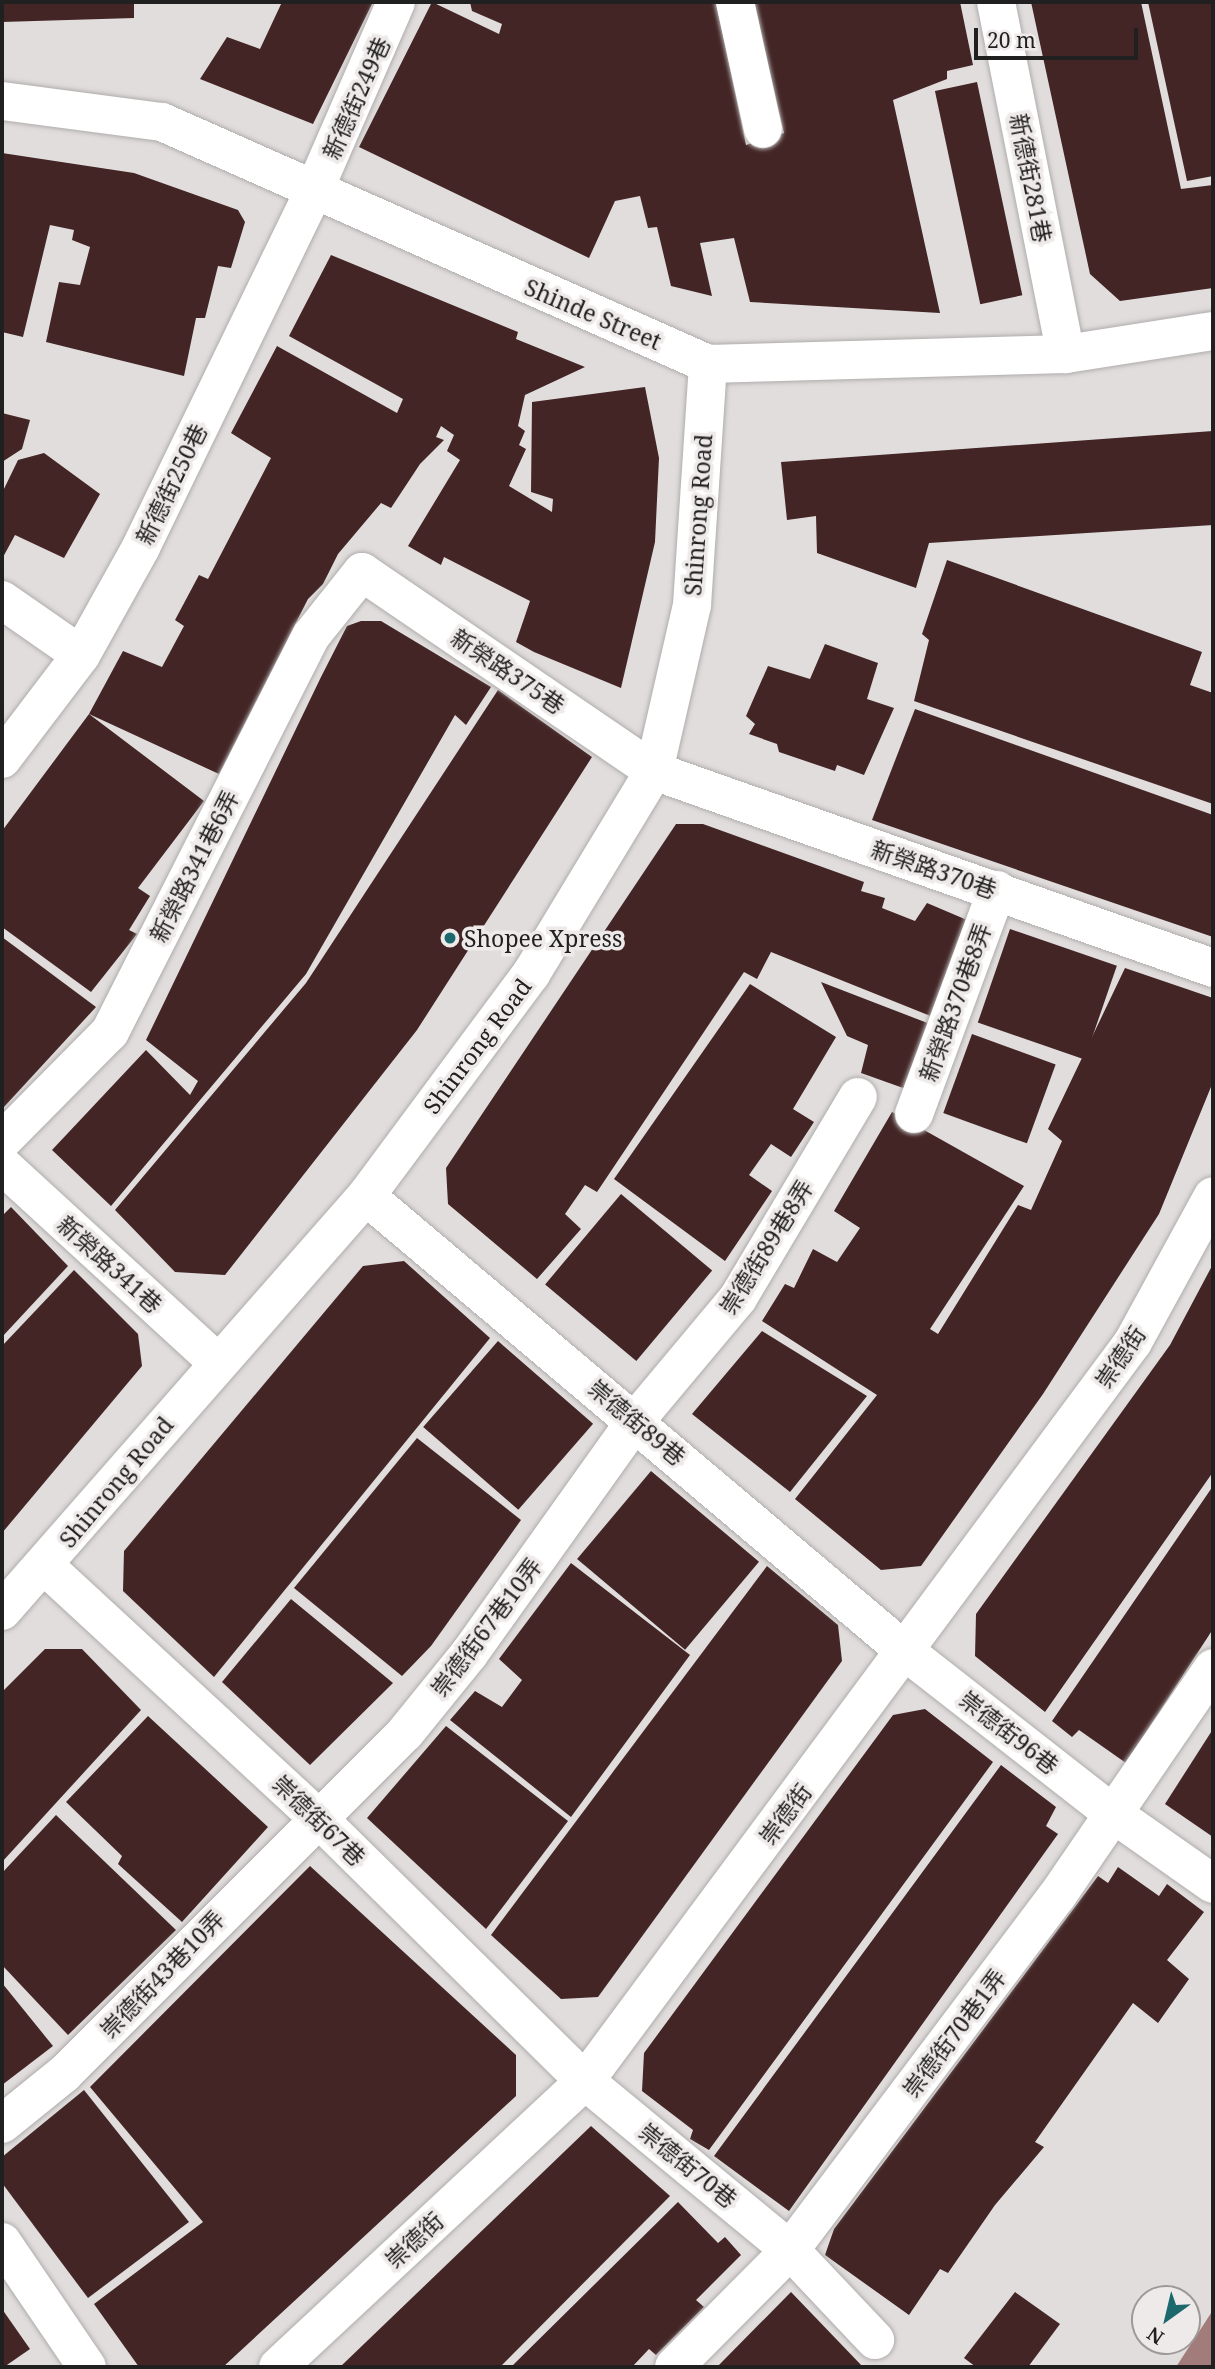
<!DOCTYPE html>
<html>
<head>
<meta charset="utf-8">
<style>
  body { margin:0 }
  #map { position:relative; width:1215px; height:2369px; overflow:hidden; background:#e1dddd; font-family:"Noto Serif","Noto Sans TC",serif }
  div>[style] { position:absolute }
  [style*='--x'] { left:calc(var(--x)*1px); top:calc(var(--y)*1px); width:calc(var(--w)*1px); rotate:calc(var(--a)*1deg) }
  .water>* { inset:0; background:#a27c7b }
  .building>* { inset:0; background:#432525; transform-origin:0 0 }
  .roads { filter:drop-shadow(0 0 2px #b0acac) drop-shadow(0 0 2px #b0acac) }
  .minor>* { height:38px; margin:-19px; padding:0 19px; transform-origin:19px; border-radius:19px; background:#fff }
  .dots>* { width:19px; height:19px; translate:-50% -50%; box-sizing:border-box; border:4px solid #efeaea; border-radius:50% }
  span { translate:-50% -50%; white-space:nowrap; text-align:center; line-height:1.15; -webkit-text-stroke:7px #efeaea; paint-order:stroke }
  .street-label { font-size:23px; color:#212020 }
  .poi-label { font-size:23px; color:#212020 }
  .left { translate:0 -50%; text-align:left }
  .frame { position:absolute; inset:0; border:4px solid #212020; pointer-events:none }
  .north { position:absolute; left:1131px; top:2285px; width:70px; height:70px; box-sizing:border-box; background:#efeaea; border:2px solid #9d9999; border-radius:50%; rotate:214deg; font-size:19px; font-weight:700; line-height:28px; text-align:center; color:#212020 }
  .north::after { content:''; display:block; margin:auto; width:24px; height:32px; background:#1b686d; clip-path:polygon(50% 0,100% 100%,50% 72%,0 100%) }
  .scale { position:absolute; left:974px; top:28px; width:164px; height:32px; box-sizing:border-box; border:4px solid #212020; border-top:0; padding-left:9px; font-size:21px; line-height:24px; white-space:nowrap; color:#212020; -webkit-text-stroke:5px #efeaea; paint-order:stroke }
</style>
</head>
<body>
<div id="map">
  <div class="water">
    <div style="clip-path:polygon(1213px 2310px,1213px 2367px,1176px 2367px)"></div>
  </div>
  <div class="building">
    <div style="clip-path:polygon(2px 2px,134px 2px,134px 18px,2px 22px)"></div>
    <div style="clip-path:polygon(282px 2px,373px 2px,313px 124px,200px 79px,227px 37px,260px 49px)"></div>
    <div style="clip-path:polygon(432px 2px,499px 34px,502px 24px,472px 11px,470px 2px,716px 2px,746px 145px,784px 133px,754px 2px,960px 2px,973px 65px,947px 71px,947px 79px,893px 100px,940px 313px,750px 302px,734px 238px,700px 243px,712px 296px,671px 286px,657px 227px,648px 228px,640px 196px,615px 201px,589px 258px,359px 147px)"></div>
    <div style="clip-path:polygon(1031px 2px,1141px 2px,1181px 189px,1213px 185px,1213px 288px,1120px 301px,1090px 274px)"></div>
    <div style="clip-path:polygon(1148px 2px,1213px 2px,1213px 176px,1187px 181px)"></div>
    <div style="left:977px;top:82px;width:218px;height:43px;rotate:78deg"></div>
    <div style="clip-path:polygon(2px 153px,134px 173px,238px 210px,245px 222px,231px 268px,218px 266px,205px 318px,196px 318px,184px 376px,46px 342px,59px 282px,80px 285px,90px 247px,72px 240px,74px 230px,50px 225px,23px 337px,2px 332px)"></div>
    <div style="clip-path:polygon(331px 255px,518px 332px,516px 339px,585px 367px,525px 395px,518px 426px,525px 431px,519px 445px,526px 449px,509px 486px,552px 512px,553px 499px,531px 492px,532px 402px,645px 387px,659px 458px,655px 542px,621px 688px,534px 652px,516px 642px,530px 601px,444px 557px,441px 565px,408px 546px,460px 460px,447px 451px,454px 435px,441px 426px,436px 437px,444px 440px,420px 464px,391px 508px,381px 503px,338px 554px,323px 584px,308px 599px,219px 774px,89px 714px,123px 651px,162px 667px,184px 626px,175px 620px,199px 575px,208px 579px,271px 458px,231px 433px,277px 346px,397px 413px,403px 399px,289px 336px)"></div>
    <div style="clip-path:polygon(2px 413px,30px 420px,22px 449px,2px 462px)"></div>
    <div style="clip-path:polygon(1213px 431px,1213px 525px,929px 543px,916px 588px,817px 553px,816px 516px,787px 520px,781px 462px)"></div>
    <div style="clip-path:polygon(44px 453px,100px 494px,64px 558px,15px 535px,2px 559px,2px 493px,18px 460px)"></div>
    <div style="clip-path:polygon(947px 560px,1202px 652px,1190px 685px,1213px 693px,1213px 804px,914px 701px,929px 640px,922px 634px)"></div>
    <div style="clip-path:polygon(361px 621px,381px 621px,491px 687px,466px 725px,455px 715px,306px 974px,111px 1206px,52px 1150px,146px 1050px,190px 1095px,198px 1081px,146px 1040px,321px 677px,347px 626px)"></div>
    <div style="clip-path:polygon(825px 644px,878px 663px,867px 699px,894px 708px,864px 775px,837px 765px,835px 771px,779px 752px,777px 744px,749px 734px,755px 724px,746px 716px,768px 666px,810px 679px)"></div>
    <div style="clip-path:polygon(498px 690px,592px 757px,417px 1030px,225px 1275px,175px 1272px,115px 1210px,306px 983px)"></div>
    <div style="clip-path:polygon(915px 709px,1213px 815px,1213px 937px,872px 820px)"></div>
    <div style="clip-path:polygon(89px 714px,204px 801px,138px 888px,150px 896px,129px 930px,137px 934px,91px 992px,2px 927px,2px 831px)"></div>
    <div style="clip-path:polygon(676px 824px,703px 824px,864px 882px,861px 891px,885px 898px,882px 908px,915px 921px,927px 903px,967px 920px,933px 1017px,771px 952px,757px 979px,744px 972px,597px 1192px,585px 1185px,565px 1214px,581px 1229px,537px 1279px,448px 1204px,446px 1168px)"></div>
    <div style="left:1010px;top:929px;width:113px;height:99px;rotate:19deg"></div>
    <div style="clip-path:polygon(2px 937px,96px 1007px,4px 1107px,2px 1105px)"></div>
    <div style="clip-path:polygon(1125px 968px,1213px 998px,1213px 1082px,1159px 1214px,1043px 1394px,921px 1566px,881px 1570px,795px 1499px,877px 1395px,762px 1321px,785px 1284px,794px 1288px,813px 1249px,837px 1262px,860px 1228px,834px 1211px,892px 1112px,1024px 1186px,930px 1329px,938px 1334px,1018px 1205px,1031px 1210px,1062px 1141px,1048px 1129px)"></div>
    <div style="clip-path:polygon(821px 982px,930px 1024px,906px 1089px,861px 1073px,868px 1045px,847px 1036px)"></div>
    <div style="clip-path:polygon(750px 984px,836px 1037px,793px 1109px,814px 1122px,791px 1157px,771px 1144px,749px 1175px,772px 1191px,725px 1261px,614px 1179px)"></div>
    <div style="left:972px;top:1034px;width:89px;height:84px;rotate:20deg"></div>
    <div style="left:621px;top:1194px;width:119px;height:118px;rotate:40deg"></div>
    <div style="clip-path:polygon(11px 1207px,68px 1266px,2px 1337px,2px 1216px)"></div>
    <div style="clip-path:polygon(404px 1261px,490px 1338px,214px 1677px,123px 1591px,124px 1551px,363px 1266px)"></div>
    <div style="clip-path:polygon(1213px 1264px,1213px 1472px,1045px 1712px,975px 1656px,976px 1614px,1170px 1345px)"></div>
    <div style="clip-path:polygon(74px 1270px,138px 1334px,142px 1366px,2px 1533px,2px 1346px)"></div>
    <div style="clip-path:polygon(762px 1331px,867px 1396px,790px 1492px,692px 1414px)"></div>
    <div style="left:498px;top:1341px;width:126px;height:114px;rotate:41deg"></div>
    <div style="clip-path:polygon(417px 1438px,521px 1520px,431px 1646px,402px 1676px,294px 1588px)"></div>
    <div style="left:651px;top:1471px;width:141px;height:115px;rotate:40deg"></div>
    <div style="clip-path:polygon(1213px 1486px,1213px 1629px,1126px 1763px,1079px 1730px,1072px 1737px,1052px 1721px)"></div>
    <div style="clip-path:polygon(571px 1563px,690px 1655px,571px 1817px,450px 1720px,475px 1691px,502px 1707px,522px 1680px,499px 1659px)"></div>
    <div style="clip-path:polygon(767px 1566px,838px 1625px,842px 1661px,598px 1997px,561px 1999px,491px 1935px)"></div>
    <div style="clip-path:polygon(291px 1599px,393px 1683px,310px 1765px,222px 1682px)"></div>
    <div style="clip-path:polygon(45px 1649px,82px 1649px,141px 1710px,2px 1862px,2px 1692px)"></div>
    <div style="clip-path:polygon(925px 1709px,993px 1762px,709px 2150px,690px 2139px,693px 2130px,642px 2091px,644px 2053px,893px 1715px)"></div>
    <div style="clip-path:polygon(148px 1716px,268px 1827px,182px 1922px,118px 1864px,122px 1856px,66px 1802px)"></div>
    <div style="clip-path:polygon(446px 1726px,568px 1821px,486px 1929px,367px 1818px)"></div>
    <div style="clip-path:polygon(1213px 1729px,1213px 1837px,1165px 1804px)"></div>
    <div style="clip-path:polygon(1001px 1765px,1056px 1807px,1046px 1826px,1058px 1834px,789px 2211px,714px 2156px)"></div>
    <div style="clip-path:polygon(56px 1815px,176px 1930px,68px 2035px,2px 1965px,2px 1873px)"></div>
    <div style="clip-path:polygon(310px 1866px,516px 2055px,516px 2096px,223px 2367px,139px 2367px,94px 2304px,203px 2222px,90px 2087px)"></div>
    <div style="clip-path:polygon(1118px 1867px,1159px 1896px,1167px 1884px,1204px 1912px,1167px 1960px,1189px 1979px,1158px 2023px,1133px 2003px,1035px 2142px,1044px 2147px,995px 2205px,948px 2273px,940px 2269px,909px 2315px,825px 2255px,834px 2229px,1098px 1876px,1108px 1883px)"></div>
    <div style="clip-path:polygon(2px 1983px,53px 2046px,2px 2085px)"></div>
    <div style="clip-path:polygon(84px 2090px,189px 2222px,88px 2298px,2px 2183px,2px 2157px)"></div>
    <div style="clip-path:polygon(591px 2126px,670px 2196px,500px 2367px,340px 2367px)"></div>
    <div style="clip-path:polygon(678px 2202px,718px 2243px,725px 2237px,741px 2255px,696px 2300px,704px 2307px,656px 2355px,649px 2349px,632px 2367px,511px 2367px)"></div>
    <div style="clip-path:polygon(791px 2292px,863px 2367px,717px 2367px)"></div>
    <div style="clip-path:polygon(1015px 2292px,1060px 2324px,1028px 2367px,976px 2367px,964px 2358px)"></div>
    <div style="clip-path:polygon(2px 2309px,30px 2349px,4px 2367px,2px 2367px)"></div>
  </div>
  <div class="roads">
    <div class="minor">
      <div style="--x:735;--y:2;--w:130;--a:77.6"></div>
      <div style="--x:996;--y:2;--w:359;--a:78.8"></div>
      <div style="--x:2;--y:101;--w:161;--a:7.5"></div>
      <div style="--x:162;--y:122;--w:597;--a:23.9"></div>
      <div style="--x:708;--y:364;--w:358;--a:-1.6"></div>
      <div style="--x:1066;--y:354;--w:149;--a:-8.9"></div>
      <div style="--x:2;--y:600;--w:96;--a:34.8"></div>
      <div style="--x:2;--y:759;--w:131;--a:-52.8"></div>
      <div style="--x:81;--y:655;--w:124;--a:-60.9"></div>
      <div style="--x:141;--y:547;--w:394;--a:-64.1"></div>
      <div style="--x:313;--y:193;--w:208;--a:-66.5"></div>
      <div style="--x:914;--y:1114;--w:239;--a:-69.7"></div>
      <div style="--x:2;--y:1141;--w:153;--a:-45.3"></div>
      <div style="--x:110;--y:1032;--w:444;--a:-63.1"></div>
      <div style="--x:311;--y:636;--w:82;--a:-51.4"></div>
      <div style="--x:362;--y:572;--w:353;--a:34.3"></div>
      <div style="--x:654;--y:771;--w:593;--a:19.41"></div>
      <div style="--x:2;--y:1165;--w:292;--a:42.5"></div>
      <div style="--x:366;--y:1196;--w:707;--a:40.18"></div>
      <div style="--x:906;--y:1652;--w:261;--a:38"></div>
      <div style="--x:1112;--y:1813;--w:123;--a:35.1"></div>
      <div style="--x:45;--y:1566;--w:370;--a:42.7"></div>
      <div style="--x:317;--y:1817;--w:376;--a:44.6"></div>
      <div style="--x:585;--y:2081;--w:266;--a:39.5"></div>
      <div style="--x:790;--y:2250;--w:124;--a:46.6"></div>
      <div style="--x:2;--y:1611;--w:552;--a:-48.75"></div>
      <div style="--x:366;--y:1196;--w:277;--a:-53.4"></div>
      <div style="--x:531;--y:974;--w:237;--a:-58.8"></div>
      <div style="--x:654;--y:771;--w:170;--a:-77.1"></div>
      <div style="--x:692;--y:605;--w:242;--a:-86.2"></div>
      <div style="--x:2;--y:2124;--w:80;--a:-38.9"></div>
      <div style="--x:64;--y:2074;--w:482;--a:-45"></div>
      <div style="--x:405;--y:1733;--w:102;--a:-51"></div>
      <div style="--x:469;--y:1654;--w:287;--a:-54.5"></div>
      <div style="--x:636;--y:1420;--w:159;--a:-50.1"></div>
      <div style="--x:738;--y:1298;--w:234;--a:-59.2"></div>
      <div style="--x:2;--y:2242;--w:151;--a:55.8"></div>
      <div style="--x:278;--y:2367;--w:420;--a:-43"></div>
      <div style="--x:585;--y:2081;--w:920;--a:-53.44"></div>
      <div style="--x:1133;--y:1342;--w:166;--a:-61.3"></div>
      <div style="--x:674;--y:2367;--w:165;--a:-45.2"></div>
      <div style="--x:790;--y:2250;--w:443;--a:-53"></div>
      <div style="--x:1057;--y:1896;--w:276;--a:-55.6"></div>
    </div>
  </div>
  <div class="dots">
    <div style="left:450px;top:938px;background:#1b686d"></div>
  </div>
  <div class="street-label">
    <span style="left:356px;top:98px;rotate:-66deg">新德街249巷</span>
    <span style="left:1031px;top:178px;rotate:79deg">新德街281巷</span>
    <span style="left:593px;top:314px;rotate:23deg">Shinde Street</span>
    <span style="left:171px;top:484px;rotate:-64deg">新德街250巷</span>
    <span style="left:698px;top:515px;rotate:-86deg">Shinrong Road</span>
    <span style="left:508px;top:671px;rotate:34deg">新榮路375巷</span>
    <span style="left:194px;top:866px;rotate:-63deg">新榮路341巷6弄</span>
    <span style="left:934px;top:869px;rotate:19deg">新榮路370巷</span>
    <span style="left:955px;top:1002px;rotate:-70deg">新榮路370巷8弄</span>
    <span style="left:477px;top:1046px;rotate:-53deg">Shinrong Road</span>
    <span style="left:766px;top:1247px;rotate:-58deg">崇德街89巷8弄</span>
    <span style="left:110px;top:1264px;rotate:42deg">新榮路341巷</span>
    <span style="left:1120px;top:1357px;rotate:-56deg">崇德街</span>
    <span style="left:637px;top:1422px;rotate:40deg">崇德街89巷</span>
    <span style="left:116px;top:1482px;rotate:-50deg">Shinrong Road</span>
    <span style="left:486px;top:1627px;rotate:-53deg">崇德街67巷10弄</span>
    <span style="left:1009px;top:1732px;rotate:38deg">崇德街96巷</span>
    <span style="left:785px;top:1814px;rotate:-53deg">崇德街</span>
    <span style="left:319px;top:1820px;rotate:44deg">崇德街67巷</span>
    <span style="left:162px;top:1974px;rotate:-46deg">崇德街43巷10弄</span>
    <span style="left:954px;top:2033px;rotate:-53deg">崇德街70巷1弄</span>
    <span style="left:688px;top:2165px;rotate:39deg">崇德街70巷</span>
    <span style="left:414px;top:2240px;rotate:-43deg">崇德街</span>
  </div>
  <div class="poi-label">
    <span class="left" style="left:464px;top:938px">Shopee Xpress</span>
  </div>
  <div class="frame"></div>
  <div class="north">N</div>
  <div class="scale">20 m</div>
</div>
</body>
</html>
